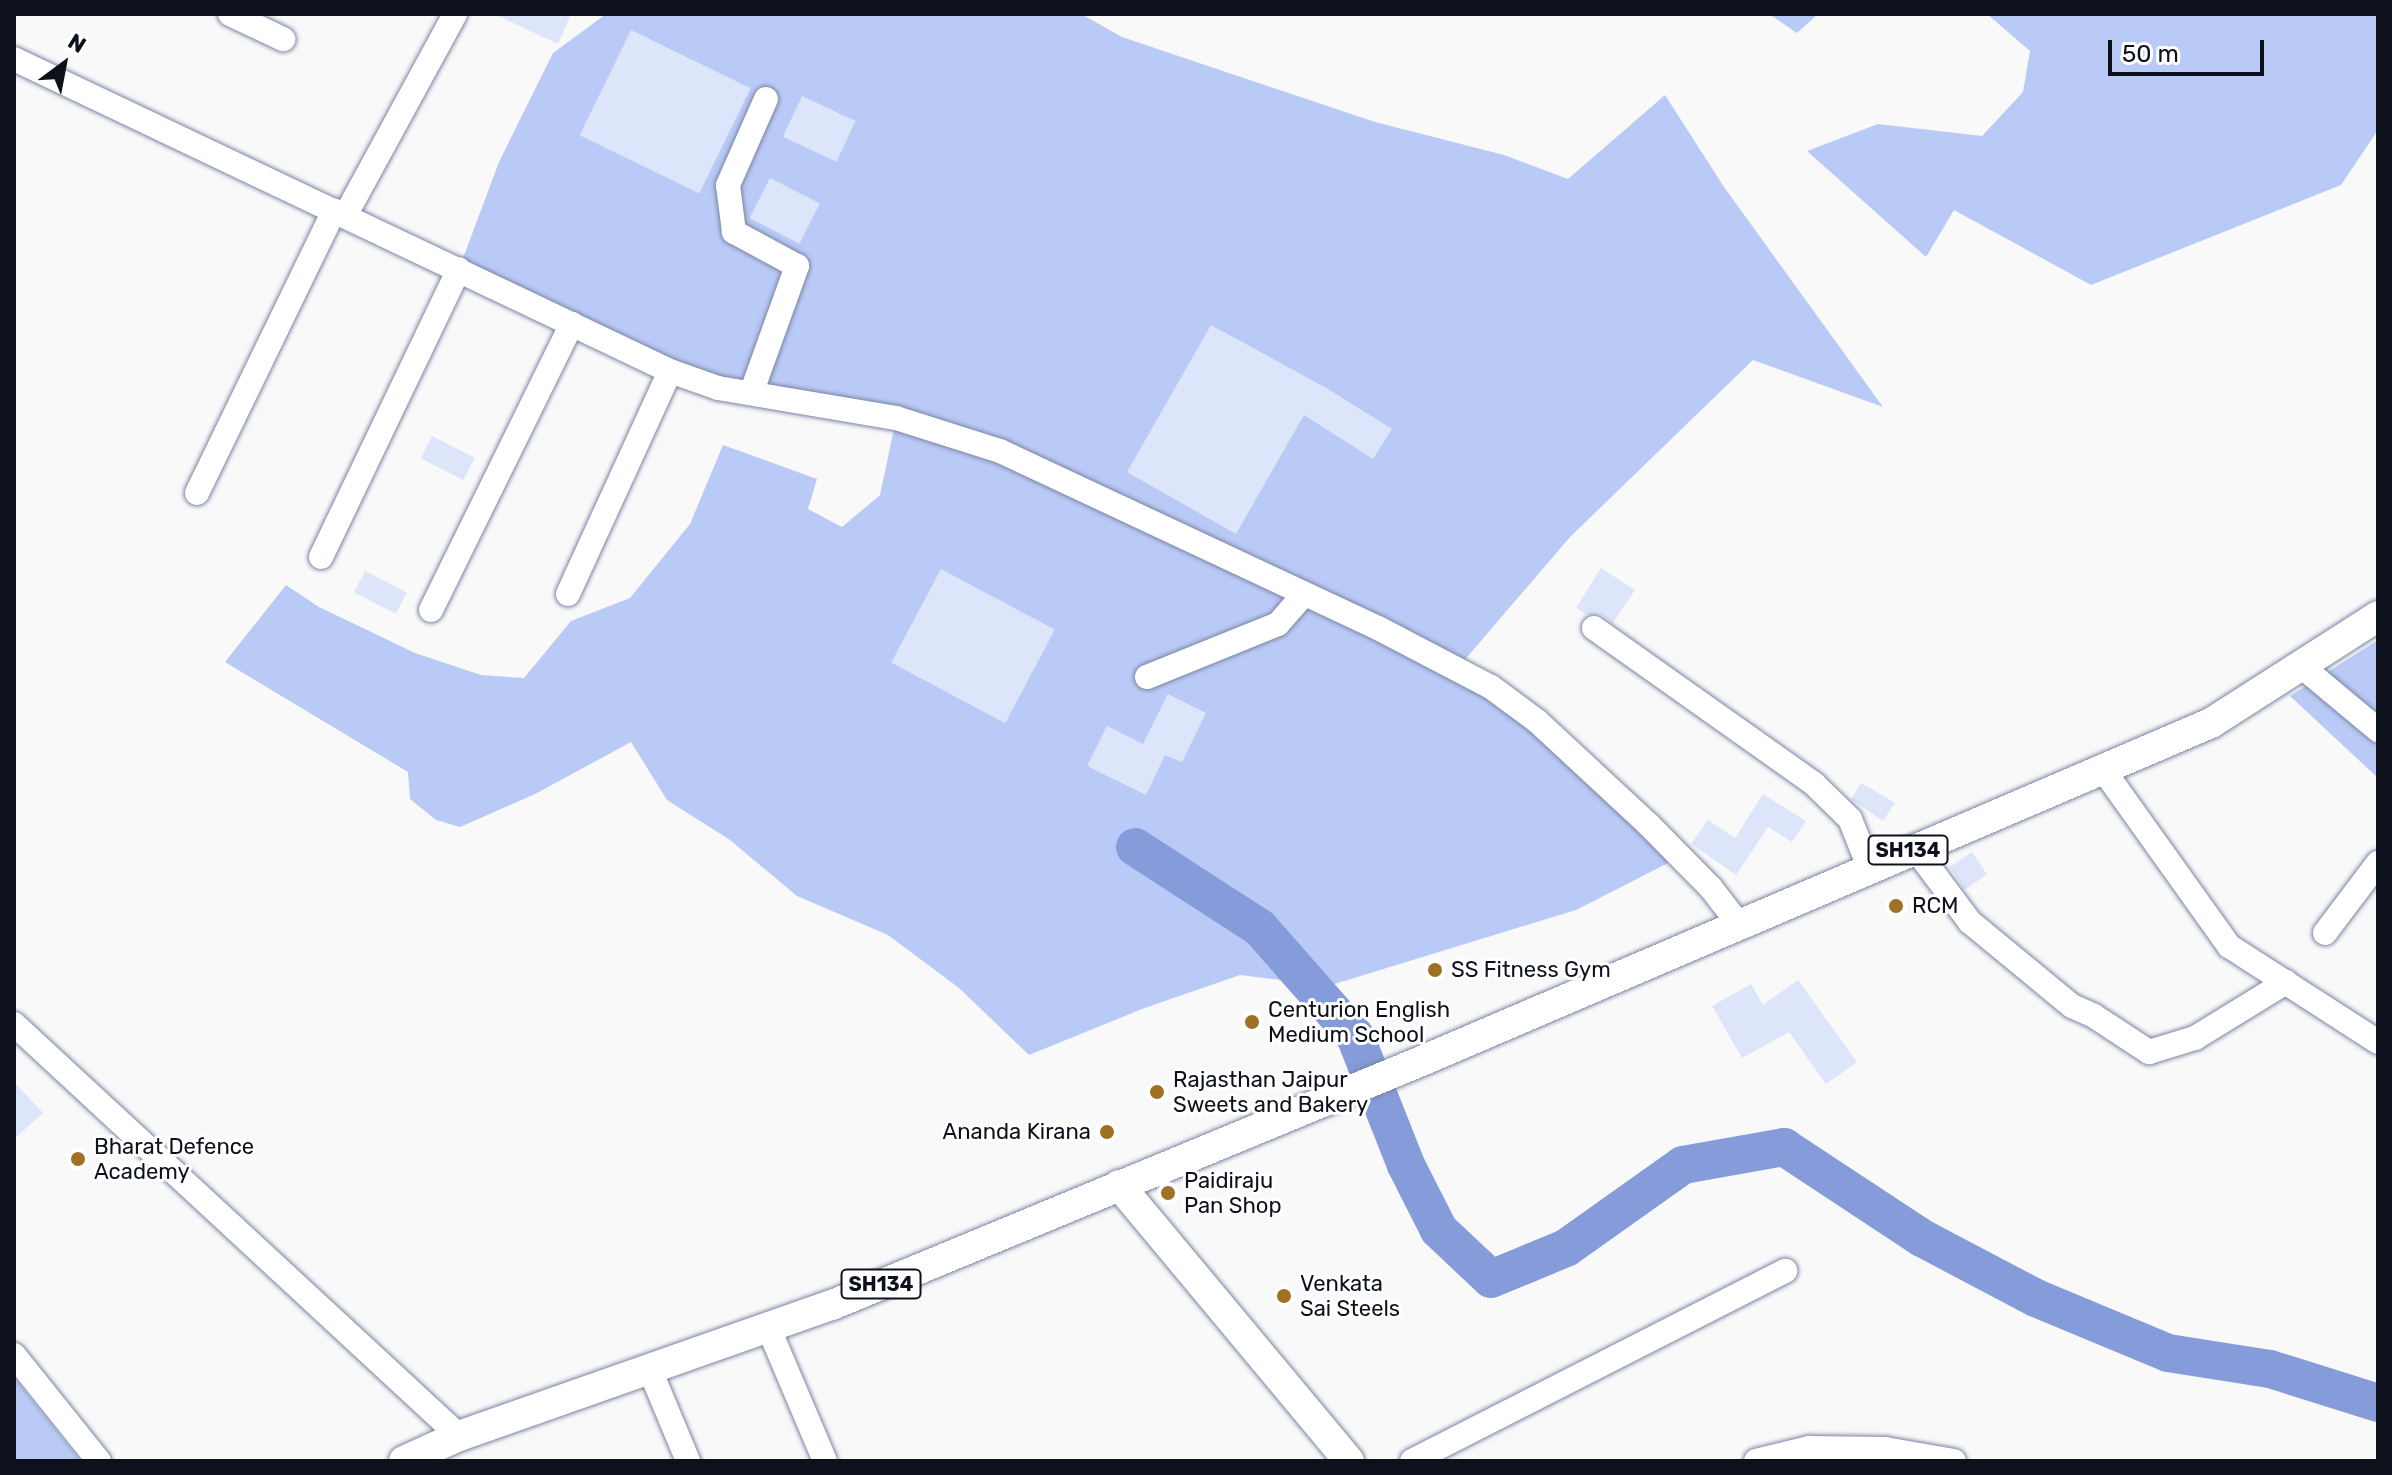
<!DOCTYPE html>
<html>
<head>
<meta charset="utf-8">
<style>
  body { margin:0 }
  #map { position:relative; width:2392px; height:1475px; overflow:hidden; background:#f9f9f9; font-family:Rubik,sans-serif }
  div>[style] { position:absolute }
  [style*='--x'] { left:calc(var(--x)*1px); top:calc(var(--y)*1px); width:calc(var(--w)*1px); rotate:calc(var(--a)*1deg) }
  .green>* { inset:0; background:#bacaf6 }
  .river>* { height:38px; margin:-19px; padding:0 19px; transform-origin:19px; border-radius:19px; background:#859bda }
  .building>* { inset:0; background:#dde5fa; transform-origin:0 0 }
  .roads { filter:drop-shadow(0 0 2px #7a85a4) drop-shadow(0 0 2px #7a85a4) }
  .minor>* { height:24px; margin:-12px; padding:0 12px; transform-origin:12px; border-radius:12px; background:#fff }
  .major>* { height:30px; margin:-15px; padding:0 15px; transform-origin:15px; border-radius:15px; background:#fff }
  .dots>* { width:22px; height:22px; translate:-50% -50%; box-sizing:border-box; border:4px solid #fff; border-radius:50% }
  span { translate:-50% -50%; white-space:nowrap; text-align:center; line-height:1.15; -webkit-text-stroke:6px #fff; paint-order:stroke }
  .shield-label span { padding:2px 6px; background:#fff; border:2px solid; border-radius:6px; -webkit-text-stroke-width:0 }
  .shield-label { font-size:20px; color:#0d111c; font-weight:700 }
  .poi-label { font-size:22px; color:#0d111c }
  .left { translate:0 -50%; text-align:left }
  .right { translate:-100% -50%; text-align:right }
  .frame { position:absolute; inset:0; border:16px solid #0d111c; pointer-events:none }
  .north { position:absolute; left:24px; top:24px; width:80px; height:80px; -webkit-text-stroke:6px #fff; paint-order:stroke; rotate:32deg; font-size:22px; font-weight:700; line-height:32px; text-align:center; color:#0d111c }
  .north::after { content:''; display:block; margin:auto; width:28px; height:36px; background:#0d111c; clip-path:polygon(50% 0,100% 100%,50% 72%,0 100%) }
  .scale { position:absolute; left:2108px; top:40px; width:156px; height:36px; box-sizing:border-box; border:4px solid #0d111c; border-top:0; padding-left:10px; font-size:24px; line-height:28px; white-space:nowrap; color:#0d111c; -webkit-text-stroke:6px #fff; paint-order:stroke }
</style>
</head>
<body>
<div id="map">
  <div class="green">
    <div style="clip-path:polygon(606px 14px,1081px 14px,1122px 37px,1375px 122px,1504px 155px,1568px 179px,1665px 95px,1724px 187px,1883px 407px,1753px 360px,1570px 537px,1462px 663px,1672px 861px,1576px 910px,1328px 986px,1240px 975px,1142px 1009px,1029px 1055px,959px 988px,888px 935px,797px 896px,730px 840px,667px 800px,631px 742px,535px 794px,460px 827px,436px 820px,410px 799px,408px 772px,225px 662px,286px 585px,319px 607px,415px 653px,481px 675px,524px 678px,571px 621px,630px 598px,690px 524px,723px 445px,817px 479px,808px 509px,842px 527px,880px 495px,896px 419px,718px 388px,459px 269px,499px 162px,553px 53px)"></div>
    <div style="clip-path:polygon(1769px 14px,1818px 14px,1797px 33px)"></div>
    <div style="clip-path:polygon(1987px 14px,2378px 14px,2378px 130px,2341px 185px,2091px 285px,1954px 210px,1926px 257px,1807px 151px,1878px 124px,1982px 136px,2023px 92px,2030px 51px)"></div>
    <div style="clip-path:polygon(2378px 640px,2378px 778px,2290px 696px)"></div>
    <div style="clip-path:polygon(14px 1377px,81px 1461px,14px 1461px)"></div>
  </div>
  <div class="river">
    <div style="--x:1135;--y:847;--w:149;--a:32.9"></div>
    <div style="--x:1260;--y:928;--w:144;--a:48.7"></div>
    <div style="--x:1355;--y:1036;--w:139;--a:68.4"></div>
    <div style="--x:1406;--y:1165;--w:73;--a:63.1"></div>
    <div style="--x:1439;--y:1230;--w:71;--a:43.3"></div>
    <div style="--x:1491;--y:1279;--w:81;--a:-22.5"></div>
    <div style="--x:1566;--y:1248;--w:143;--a:-35.4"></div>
    <div style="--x:1683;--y:1165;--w:103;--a:-10.1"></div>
    <div style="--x:1784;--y:1147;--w:165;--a:33.4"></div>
    <div style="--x:1922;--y:1238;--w:129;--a:27.8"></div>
    <div style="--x:2036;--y:1298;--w:143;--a:22.6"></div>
    <div style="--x:2168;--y:1353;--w:103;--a:8.9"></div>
    <div style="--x:2270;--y:1369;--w:113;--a:17.5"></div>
  </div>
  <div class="building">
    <div style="clip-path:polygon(494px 14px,571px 14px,558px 44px)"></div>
    <div style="left:631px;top:30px;width:133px;height:117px;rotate:26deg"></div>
    <div style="left:802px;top:96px;width:59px;height:45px;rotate:25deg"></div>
    <div style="left:770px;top:178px;width:56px;height:45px;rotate:27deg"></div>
    <div style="clip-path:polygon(1211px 325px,1328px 389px,1392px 429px,1373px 459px,1304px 415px,1236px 534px,1127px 472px)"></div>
    <div style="left:432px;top:436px;width:48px;height:25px;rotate:27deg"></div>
    <div style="clip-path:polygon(1601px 568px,1635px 590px,1613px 623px,1602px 615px,1587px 615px,1576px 608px)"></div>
    <div style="left:941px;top:569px;width:129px;height:106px;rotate:28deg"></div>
    <div style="left:365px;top:571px;width:47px;height:24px;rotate:27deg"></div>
    <div style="clip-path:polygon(1168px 694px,1206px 713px,1182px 762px,1165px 755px,1146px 795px,1087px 766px,1107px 726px,1143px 744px)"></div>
    <div style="clip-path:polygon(1861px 783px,1895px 803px,1883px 821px,1851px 799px)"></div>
    <div style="clip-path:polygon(1763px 794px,1806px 821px,1792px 842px,1768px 827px,1736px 875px,1691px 844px,1708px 820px,1735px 838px)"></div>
    <div style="left:1972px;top:852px;width:27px;height:27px;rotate:56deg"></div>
    <div style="clip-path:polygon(1798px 980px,1857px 1062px,1826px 1084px,1789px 1032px,1742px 1058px,1712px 1006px,1751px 984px,1763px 1005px)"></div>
    <div style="clip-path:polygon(14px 1082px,43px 1113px,14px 1139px)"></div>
  </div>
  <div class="roads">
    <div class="minor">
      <div style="--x:230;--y:14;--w:59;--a:25.3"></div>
      <div style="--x:14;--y:59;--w:726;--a:25.44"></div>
      <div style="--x:670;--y:371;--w:51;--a:19.5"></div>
      <div style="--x:718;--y:388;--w:181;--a:9.6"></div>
      <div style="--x:896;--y:418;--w:109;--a:17.6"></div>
      <div style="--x:1000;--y:451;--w:417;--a:25.1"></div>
      <div style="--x:1378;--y:628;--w:127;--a:27.6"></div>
      <div style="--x:1491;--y:687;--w:57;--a:36.5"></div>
      <div style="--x:1537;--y:721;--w:151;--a:42.9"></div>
      <div style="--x:1648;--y:824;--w:90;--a:45.5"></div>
      <div style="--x:1711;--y:888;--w:44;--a:52.4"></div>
      <div style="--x:345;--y:216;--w:230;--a:-61.4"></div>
      <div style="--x:752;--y:391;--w:133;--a:-70.2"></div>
      <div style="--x:797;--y:266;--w:72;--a:-151.6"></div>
      <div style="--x:734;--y:232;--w:47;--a:-97.3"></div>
      <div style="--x:728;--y:185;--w:94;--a:-66.2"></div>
      <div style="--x:197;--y:493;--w:314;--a:-64.1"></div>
      <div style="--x:321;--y:557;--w:319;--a:-64.4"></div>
      <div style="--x:568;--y:594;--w:245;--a:-65.4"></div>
      <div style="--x:431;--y:610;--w:319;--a:-63.8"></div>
      <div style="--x:1594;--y:628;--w:270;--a:35.3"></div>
      <div style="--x:1814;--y:784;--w:50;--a:44.2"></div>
      <div style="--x:1850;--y:819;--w:52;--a:68.4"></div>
      <div style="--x:2300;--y:665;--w:102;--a:39.8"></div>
      <div style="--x:1147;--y:677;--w:141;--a:-22"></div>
      <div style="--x:1278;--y:624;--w:40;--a:-49"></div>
      <div style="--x:2102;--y:768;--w:219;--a:54.5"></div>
      <div style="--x:2229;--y:946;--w:177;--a:32.8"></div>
      <div style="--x:1914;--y:847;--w:94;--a:53.3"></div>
      <div style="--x:1970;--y:922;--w:132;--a:39.5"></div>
      <div style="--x:2072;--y:1006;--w:24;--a:24"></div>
      <div style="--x:2094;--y:1016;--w:66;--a:33.2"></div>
      <div style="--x:2149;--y:1052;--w:48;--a:-16.9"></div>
      <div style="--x:2195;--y:1038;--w:107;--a:-31.6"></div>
      <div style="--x:2325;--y:933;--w:88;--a:-52.9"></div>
      <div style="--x:14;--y:1024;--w:606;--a:42.79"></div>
      <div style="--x:769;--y:1329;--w:143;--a:67"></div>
      <div style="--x:14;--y:1355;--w:136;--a:51.3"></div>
      <div style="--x:650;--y:1370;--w:99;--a:67.3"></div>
      <div style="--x:1412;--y:1461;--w:419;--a:-27"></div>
      <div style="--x:1756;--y:1461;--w:55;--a:-13.8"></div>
      <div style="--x:1809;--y:1448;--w:76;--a:0.8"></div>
      <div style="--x:1885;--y:1449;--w:70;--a:9.9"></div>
    </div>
    <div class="major">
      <div style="--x:1119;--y:1185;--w:359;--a:50.2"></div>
      <div style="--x:404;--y:1461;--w:60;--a:-24.4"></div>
      <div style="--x:459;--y:1436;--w:395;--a:-19.4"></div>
      <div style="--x:832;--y:1305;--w:641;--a:-22.48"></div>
      <div style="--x:1424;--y:1060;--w:856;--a:-23.18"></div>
      <div style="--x:2211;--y:723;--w:198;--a:-32.6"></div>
    </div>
  </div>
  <div class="dots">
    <div style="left:1896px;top:906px;background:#a07024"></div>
    <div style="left:1435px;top:970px;background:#a07024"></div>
    <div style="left:1252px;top:1022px;background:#a07024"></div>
    <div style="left:1157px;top:1092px;background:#a07024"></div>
    <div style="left:1107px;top:1132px;background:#a07024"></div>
    <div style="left:78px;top:1159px;background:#a07024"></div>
    <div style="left:1168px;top:1193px;background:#a07024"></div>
    <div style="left:1284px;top:1296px;background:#a07024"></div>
  </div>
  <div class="shield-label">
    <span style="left:1908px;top:850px">SH134</span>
    <span style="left:881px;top:1284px">SH134</span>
  </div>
  <div class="poi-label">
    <span class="left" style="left:1912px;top:906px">RCM</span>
    <span class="left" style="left:1451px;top:970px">SS Fitness Gym</span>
    <span class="left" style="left:1268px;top:1022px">Centurion English<br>Medium School</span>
    <span class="left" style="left:1173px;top:1092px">Rajasthan Jaipur<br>Sweets and Bakery</span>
    <span class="right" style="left:1091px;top:1132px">Ananda Kirana</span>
    <span class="left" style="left:94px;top:1159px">Bharat Defence<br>Academy</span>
    <span class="left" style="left:1184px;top:1193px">Paidiraju<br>Pan Shop</span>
    <span class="left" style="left:1300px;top:1296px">Venkata<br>Sai Steels</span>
  </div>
  <div class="frame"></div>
  <div class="north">N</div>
  <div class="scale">50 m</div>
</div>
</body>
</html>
